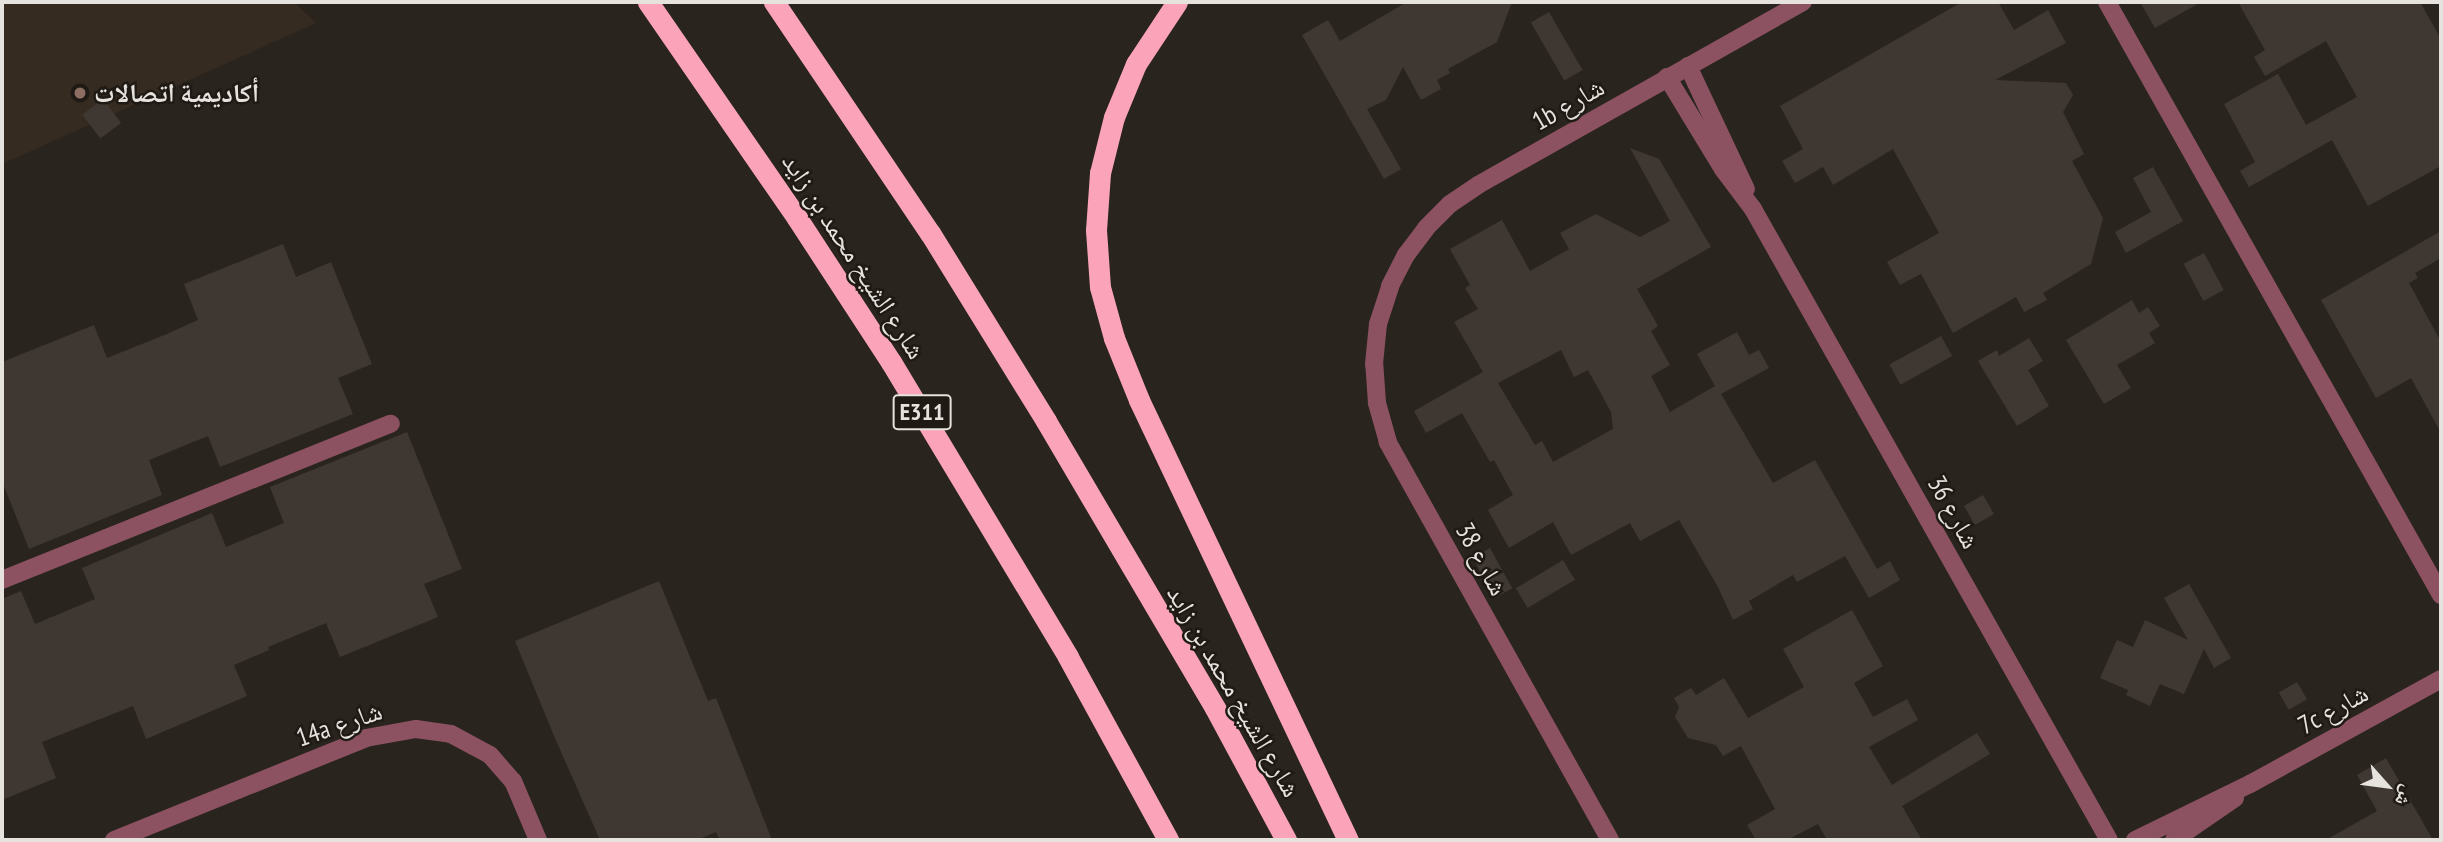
<!DOCTYPE html>
<html>
<head>
<meta charset="utf-8">
<style>
  body { margin:0 }
  #map { position:relative; width:2443px; height:842px; overflow:hidden; background:#2a241e; font-family:"PT Sans Narrow","Noto Naskh Arabic",sans-serif }
  div>[style] { position:absolute }
  [style*='--x'] { left:calc(var(--x)*1px); top:calc(var(--y)*1px); width:calc(var(--w)*1px); rotate:calc(var(--a)*1deg) }
  .built>* { inset:0; background:#362b21 }
  .building>* { inset:0; background:#3f3832; transform-origin:0 0 }
  .minor>* { height:18px; margin:-9px; padding:0 9px; transform-origin:9px; border-radius:9px; background:#8c5261 }
  .motorway>* { height:21px; margin:-10.5px; padding:0 10.5px; transform-origin:10.5px; border-radius:10.5px; background:#fba4b9 }
  .dots>* { width:19px; height:19px; translate:-50% -50%; box-sizing:border-box; border:4px solid #201a15; border-radius:50% }
  span { translate:-50% -50%; white-space:nowrap; text-align:center; line-height:1.15; -webkit-text-stroke:5px #201a15; paint-order:stroke }
  .shield-label span { padding:2px 5px; background:#201a15; border:2px solid; border-radius:5px; -webkit-text-stroke-width:0 }
  .shield-label { font-size:24px; color:#e6e2de; font-weight:700 }
  .poi-label { font-size:26px; color:#e6e2de; font-weight:700 }
  .left { translate:0 -50%; text-align:left }
  .street-label { font-size:26px; color:#e6e2de }
  .frame { position:absolute; inset:0; border:4px solid #e6e2de; pointer-events:none }
  .north { position:absolute; left:2352px; top:751px; width:70px; height:70px; -webkit-text-stroke:5px #201a15; paint-order:stroke; rotate:118deg; font-size:19px; font-weight:700; line-height:28px; text-align:center; color:#e6e2de }
  .north::after { content:''; display:block; margin:auto; width:24px; height:32px; background:#e6e2de; clip-path:polygon(50% 0,100% 100%,50% 72%,0 100%) }
</style>
</head>
<body>
<div id="map">
  <div class="built">
    <div style="clip-path:polygon(2px 2px,294px 2px,316px 23px,2px 164px)"></div>
  </div>
  <div class="building">
    <div style="clip-path:polygon(1407px 2px,1512px 2px,1497px 42px,1448px 69px,1450px 73px,1437px 80px,1441px 89px,1421px 100px,1403px 67px,1386px 100px,1367px 109px,1401px 169px,1384px 179px,1302px 35px,1328px 20px,1340px 41px)"></div>
    <div style="clip-path:polygon(1962px 2px,1998px 2px,2014px 30px,2048px 10px,2066px 43px,1995px 80px,2066px 83px,2073px 95px,2063px 112px,2084px 154px,2072px 161px,2103px 218px,2091px 264px,2043px 293px,2047px 300px,2024px 312px,2016px 297px,1953px 333px,1921px 274px,1900px 285px,1887px 262px,1939px 233px,1893px 149px,1833px 185px,1823px 167px,1795px 183px,1782px 161px,1803px 149px,1780px 106px)"></div>
    <div style="clip-path:polygon(2140px 2px,2201px 2px,2155px 28px)"></div>
    <div style="clip-path:polygon(2238px 2px,2420px 2px,2441px 39px,2441px 166px,2368px 206px,2332px 140px,2249px 187px,2240px 171px,2255px 162px,2224px 104px,2278px 74px,2306px 125px,2357px 97px,2326px 41px,2265px 76px,2254px 57px,2265px 50px)"></div>
    <div style="left:1549px;top:12px;width:67px;height:21px;rotate:60deg"></div>
    <div style="left:103px;top:99px;width:30px;height:26px;rotate:53deg"></div>
    <div style="clip-path:polygon(evenodd,1630px 148px,1659px 159px,1711px 247px,1637px 289px,1658px 326px,1651px 331px,1670px 365px,1651px 376px,1670px 412px,1715px 386px,1697px 354px,1737px 332px,1749px 355px,1759px 350px,1769px 368px,1721px 394px,1773px 483px,1815px 460px,1877px 569px,1890px 561px,1900px 580px,1869px 598px,1845px 556px,1797px 582px,1793px 575px,1749px 601px,1753px 609px,1733px 620px,1718px 587px,1679px 520px,1640px 541px,1630px 523px,1571px 555px,1553px 522px,1509px 548px,1488px 510px,1513px 495px,1494px 460px,1490px 462px,1462px 413px,1426px 433px,1414px 411px,1483px 372px,1454px 322px,1478px 309px,1465px 288px,1470px 285px,1450px 249px,1502px 220px,1530px 271px,1569px 249px,1560px 233px,1596px 214px,1640px 237px,1670px 221px,1630px 148px,1561px 350px,1574px 377px,1588px 370px,1611px 412px,1613px 429px,1553px 462px,1542px 441px,1535px 445px,1498px 383px,1561px 350px)"></div>
    <div style="clip-path:polygon(2153px 167px,2183px 221px,2126px 253px,2115px 232px,2151px 212px,2133px 178px)"></div>
    <div style="clip-path:polygon(2441px 231px,2441px 258px,2415px 273px,2418px 278px,2409px 283px,2441px 342px,2441px 433px,2411px 378px,2376px 398px,2321px 300px)"></div>
    <div style="clip-path:polygon(283px 244px,296px 277px,331px 262px,372px 364px,338px 378px,353px 414px,220px 467px,208px 436px,149px 460px,162px 495px,29px 549px,2px 481px,2px 362px,94px 325px,107px 358px,167px 334px,198px 320px,184px 284px)"></div>
    <div style="left:2204px;top:253px;width:42px;height:23px;rotate:62deg"></div>
    <div style="clip-path:polygon(2132px 300px,2139px 313px,2148px 307px,2160px 326px,2149px 333px,2155px 343px,2117px 365px,2131px 388px,2104px 404px,2066px 340px)"></div>
    <div style="left:1941px;top:336px;width:23px;height:59px;rotate:61deg"></div>
    <div style="clip-path:polygon(2029px 338px,2043px 361px,2028px 370px,2049px 406px,2017px 426px,1978px 361px,1997px 350px,1999px 356px)"></div>
    <div style="clip-path:polygon(407px 432px,462px 569px,424px 584px,438px 617px,340px 657px,326px 623px,268px 647px,269px 650px,234px 665px,247px 696px,146px 739px,133px 706px,42px 742px,56px 778px,2px 800px,2px 599px,21px 591px,35px 624px,95px 599px,82px 568px,212px 513px,226px 547px,284px 523px,270px 487px)"></div>
    <div style="left:1983px;top:495px;width:22px;height:22px;rotate:60deg"></div>
    <div style="left:1490px;top:548px;width:46px;height:20px;rotate:61deg"></div>
    <div style="left:1563px;top:560px;width:23px;height:55px;rotate:59deg"></div>
    <div style="clip-path:polygon(659px 581px,708px 701px,716px 698px,772px 840px,720px 840px,716px 832px,697px 840px,600px 840px,554px 736px,515px 641px)"></div>
    <div style="clip-path:polygon(2189px 584px,2231px 658px,2214px 668px,2204px 649px,2184px 694px,2160px 684px,2150px 706px,2126px 695px,2128px 690px,2100px 678px,2117px 640px,2133px 647px,2145px 620px,2188px 640px,2164px 598px)"></div>
    <div style="clip-path:polygon(1852px 610px,1883px 666px,1854px 683px,1873px 717px,1907px 699px,1918px 720px,1869px 747px,1892px 785px,1977px 733px,1990px 754px,1902px 806px,1922px 840px,1827px 840px,1818px 824px,1787px 840px,1756px 840px,1747px 825px,1775px 809px,1741px 746px,1723px 756px,1716px 745px,1688px 738px,1675px 717px,1679px 707px,1674px 698px,1691px 688px,1696px 695px,1724px 678px,1748px 718px,1804px 687px,1783px 649px)"></div>
    <div style="left:2297px;top:682px;width:20px;height:21px;rotate:60deg"></div>
    <div style="clip-path:polygon(2386px 758px,2433px 840px,2326px 840px,2377px 811px,2357px 775px)"></div>
  </div>
  <div class="minor">
    <div style="--x:2107;--y:2;--w:681;--a:60.61"></div>
    <div style="--x:1688;--y:66;--w:136;--a:64.8"></div>
    <div style="--x:1667;--y:77;--w:108;--a:58.7"></div>
    <div style="--x:1723;--y:169;--w:50;--a:53.1"></div>
    <div style="--x:1753;--y:209;--w:724;--a:60.57"></div>
    <div style="--x:2;--y:580;--w:419;--a:-21.9"></div>
    <div style="--x:114;--y:840;--w:272;--a:-22"></div>
    <div style="--x:366;--y:738;--w:51;--a:-10.2"></div>
    <div style="--x:416;--y:729;--w:35;--a:8"></div>
    <div style="--x:451;--y:734;--w:44;--a:28.3"></div>
    <div style="--x:490;--y:755;--w:35;--a:49"></div>
    <div style="--x:513;--y:781;--w:64;--a:67"></div>
    <div style="--x:1610;--y:840;--w:456;--a:-119.2"></div>
    <div style="--x:1388;--y:442;--w:41;--a:-105.8"></div>
    <div style="--x:1377;--y:403;--w:39;--a:-94"></div>
    <div style="--x:1374;--y:364;--w:40;--a:-84.3"></div>
    <div style="--x:1378;--y:324;--w:40;--a:-72"></div>
    <div style="--x:1390;--y:286;--w:35;--a:-63"></div>
    <div style="--x:1406;--y:255;--w:34;--a:-53"></div>
    <div style="--x:1426;--y:228;--w:34;--a:-45"></div>
    <div style="--x:1450;--y:204;--w:34;--a:-34"></div>
    <div style="--x:1478;--y:185;--w:373;--a:-29.4"></div>
    <div style="--x:2135;--y:840;--w:128;--a:-26"></div>
    <div style="--x:2250;--y:784;--w:218;--a:-28.8"></div>
    <div style="--x:2174;--y:840;--w:74;--a:-34.5"></div>
  </div>
  <div class="motorway">
    <div style="--x:648;--y:2;--w:262;--a:55.4"></div>
    <div style="--x:797;--y:218;--w:172;--a:56.9"></div>
    <div style="--x:891;--y:362;--w:344;--a:59"></div>
    <div style="--x:1068;--y:657;--w:209;--a:61.3"></div>
    <div style="--x:774;--y:2;--w:279;--a:56"></div>
    <div style="--x:930;--y:233;--w:221;--a:58.3"></div>
    <div style="--x:1046;--y:421;--w:333;--a:59.5"></div>
    <div style="--x:1215;--y:708;--w:150;--a:61.7"></div>
    <div style="--x:1177;--y:2;--w:74;--a:123.5"></div>
    <div style="--x:1136;--y:64;--w:57;--a:112.5"></div>
    <div style="--x:1114;--y:117;--w:58;--a:104"></div>
    <div style="--x:1100;--y:173;--w:57;--a:94"></div>
    <div style="--x:1096;--y:230;--w:57;--a:86"></div>
    <div style="--x:1100;--y:287;--w:53;--a:74.6"></div>
    <div style="--x:1114;--y:338;--w:67;--a:68"></div>
    <div style="--x:1139;--y:400;--w:487;--a:64.6"></div>
  </div>
  <div class="dots">
    <div style="left:80px;top:93px;background:#8d6e63"></div>
  </div>
  <div class="shield-label">
    <span style="left:922px;top:412px">E311</span>
  </div>
  <div class="poi-label">
    <span class="left" style="left:94px;top:93px">أكاديمية اتصالات</span>
  </div>
  <div class="street-label">
    <span style="left:1568px;top:104px;rotate:-30deg">1b شارع</span>
    <span style="left:854px;top:256px;rotate:57deg">شارع الشيخ محمد بن زايد</span>
    <span style="left:1954px;top:512px;rotate:61deg">شارع 36</span>
    <span style="left:1482px;top:559px;rotate:61deg">شارع 38</span>
    <span style="left:1234px;top:691px;rotate:60deg">شارع الشيخ محمد بن زايد</span>
    <span style="left:2333px;top:709px;rotate:-29deg">7c شارع</span>
    <span style="left:339px;top:724px;rotate:-19deg">14a شارع</span>
  </div>
  <div class="frame"></div>
  <div class="north">ش</div>
</div>
</body>
</html>
